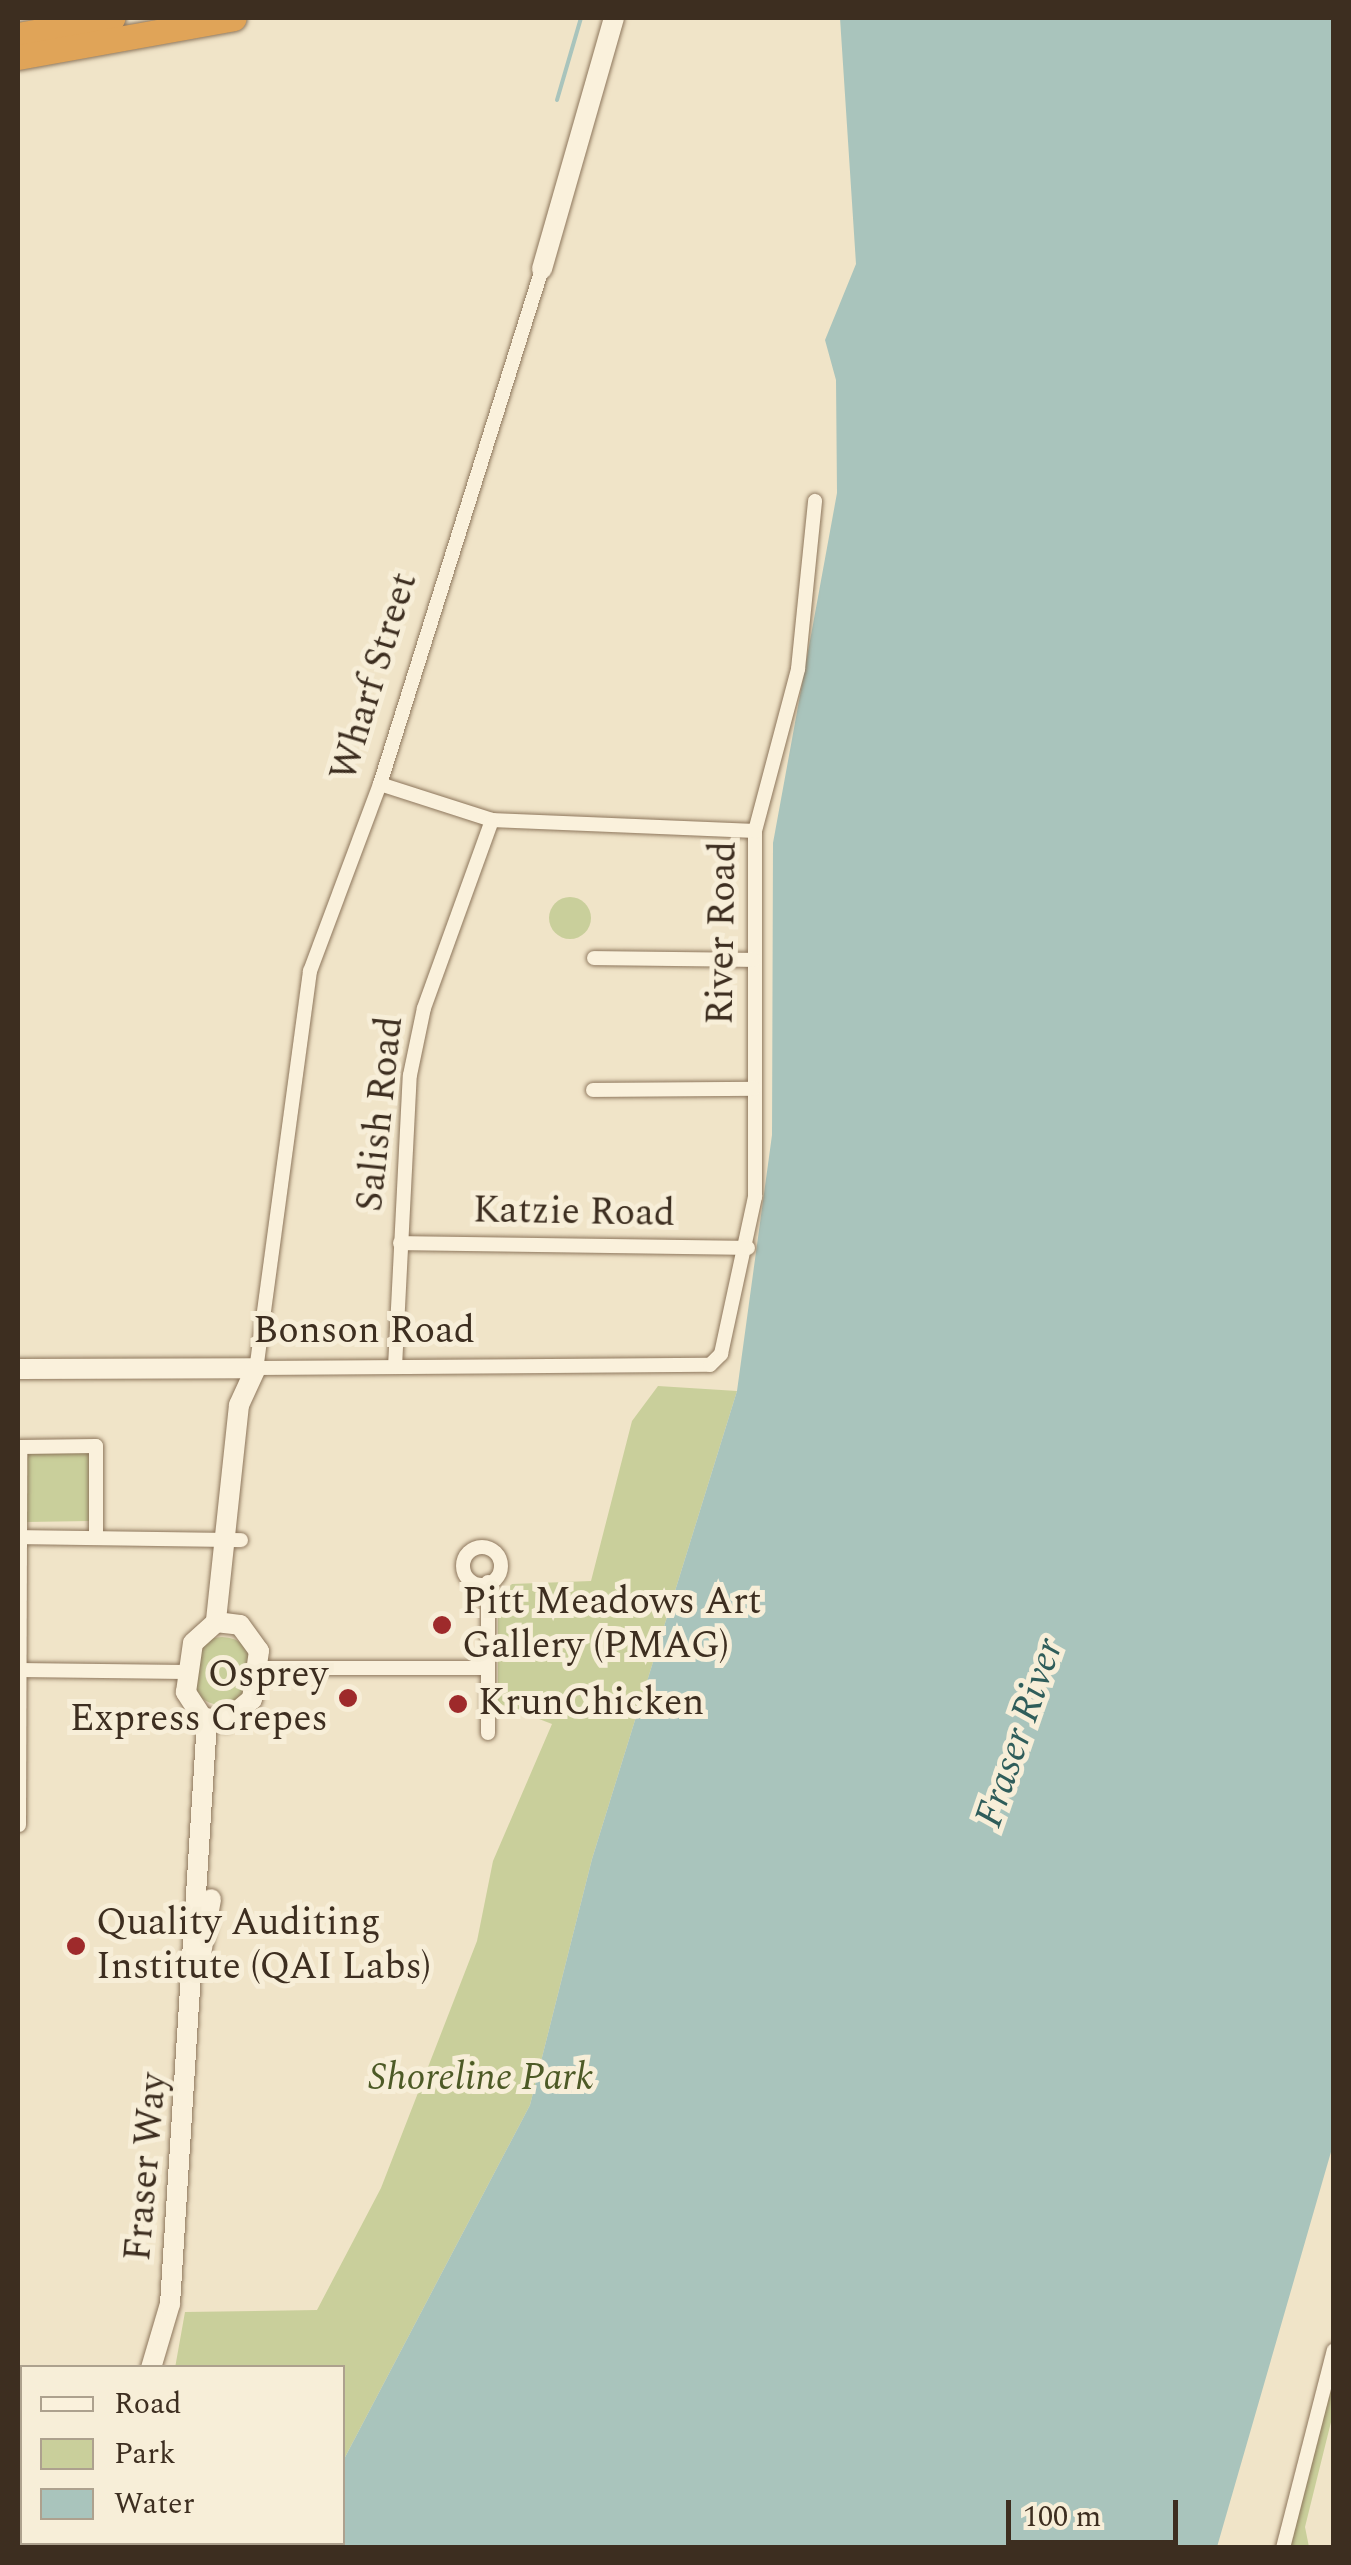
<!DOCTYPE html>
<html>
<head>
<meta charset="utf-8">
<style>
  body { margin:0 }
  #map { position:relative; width:1351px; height:2565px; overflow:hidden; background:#f0e4c8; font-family:Spectral,serif }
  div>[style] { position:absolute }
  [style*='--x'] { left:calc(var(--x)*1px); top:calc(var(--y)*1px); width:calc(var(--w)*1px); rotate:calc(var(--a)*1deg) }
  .green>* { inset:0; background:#c9cf9b; transform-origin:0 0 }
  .round { border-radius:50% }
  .water>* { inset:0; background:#a9c4bc }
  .stream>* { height:4px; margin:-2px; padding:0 2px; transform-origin:2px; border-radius:2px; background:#a9c4bc }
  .roads { filter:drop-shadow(0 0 2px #8d765c) drop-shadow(0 0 2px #8d765c) }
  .street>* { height:14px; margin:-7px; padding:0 7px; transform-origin:7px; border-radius:7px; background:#faf1dc }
  .street>.ring { margin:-7px; padding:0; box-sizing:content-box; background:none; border:14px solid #faf1dc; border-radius:50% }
  .secondary>* { height:20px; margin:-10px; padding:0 10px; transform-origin:10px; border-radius:10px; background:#faf1dc }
  .highway>* { height:25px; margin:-12.5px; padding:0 12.5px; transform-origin:12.5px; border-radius:12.5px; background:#e0a458 }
  .dots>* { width:28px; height:28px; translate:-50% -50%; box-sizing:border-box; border:5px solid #f7eed8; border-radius:50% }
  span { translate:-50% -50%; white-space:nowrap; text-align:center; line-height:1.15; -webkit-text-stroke:10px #f7eed8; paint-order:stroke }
  .street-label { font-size:38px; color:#3d2e20 }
  .poi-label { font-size:38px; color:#3d2e20 }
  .left { translate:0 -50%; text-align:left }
  .right { translate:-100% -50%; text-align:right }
  .park-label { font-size:38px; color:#4d5a26; font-style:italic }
  .water-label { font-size:40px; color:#2f5d5a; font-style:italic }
  .frame { position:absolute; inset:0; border:20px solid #3d2e20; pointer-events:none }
  .legend { position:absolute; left:20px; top:2365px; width:325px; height:180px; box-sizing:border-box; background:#f7eed8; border:2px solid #ada18e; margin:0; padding:12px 18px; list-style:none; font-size:30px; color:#3d2e20 }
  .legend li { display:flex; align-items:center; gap:20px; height:50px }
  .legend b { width:50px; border:2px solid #ada18e }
  .scale { position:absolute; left:1006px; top:2500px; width:172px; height:45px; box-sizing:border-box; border:5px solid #3d2e20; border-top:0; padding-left:12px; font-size:30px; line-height:35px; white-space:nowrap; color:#3d2e20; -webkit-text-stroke:8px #f7eed8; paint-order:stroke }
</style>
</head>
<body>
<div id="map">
  <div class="green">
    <div class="round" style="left:549px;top:897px;width:42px;height:42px"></div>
    <div style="clip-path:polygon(658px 1386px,737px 1391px,592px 1859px,530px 2105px,343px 2461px,342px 2368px,175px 2368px,185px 2312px,317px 2310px,381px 2188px,477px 1941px,493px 1861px,552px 1724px,498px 1703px,498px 1596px,512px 1584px,591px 1581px,632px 1421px)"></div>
    <div style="left:89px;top:1452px;width:69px;height:64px;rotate:89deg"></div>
    <div class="round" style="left:188px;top:1637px;width:68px;height:68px"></div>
    <div style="clip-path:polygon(1333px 2369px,1333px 2414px,1305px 2527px,1309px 2547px,1289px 2548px)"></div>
    <div style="clip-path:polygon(107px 2543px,107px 2542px,298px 2543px,105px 2547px)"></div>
  </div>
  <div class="water">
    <div style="clip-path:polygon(840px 18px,1333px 18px,1333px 2145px,1217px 2547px,295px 2547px,342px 2542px,343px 2461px,530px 2105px,592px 1859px,737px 1391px,772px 1135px,773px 843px,837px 493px,836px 380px,825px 340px,856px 264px)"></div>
  </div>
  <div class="stream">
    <div style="--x:557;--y:100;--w:85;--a:-73.7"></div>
  </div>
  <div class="roads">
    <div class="street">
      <div style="--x:542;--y:269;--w:540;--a:107.46"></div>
      <div style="--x:380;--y:784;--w:200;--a:110.5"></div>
      <div style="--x:310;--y:971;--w:401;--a:97.7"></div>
      <div style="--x:256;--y:1368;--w:454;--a:-0.4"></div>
      <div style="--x:710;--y:1365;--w:16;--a:-45"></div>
      <div style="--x:721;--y:1354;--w:161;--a:-77.8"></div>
      <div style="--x:755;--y:1197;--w:366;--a:-90"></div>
      <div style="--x:755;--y:831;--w:168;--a:-75.1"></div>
      <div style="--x:798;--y:669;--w:169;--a:-84.2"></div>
      <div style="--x:380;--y:784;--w:118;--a:17.8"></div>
      <div style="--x:492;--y:820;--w:263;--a:2.4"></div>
      <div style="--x:594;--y:958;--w:160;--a:0.7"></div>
      <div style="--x:593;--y:1090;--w:161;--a:-0.4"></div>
      <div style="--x:400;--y:1243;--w:348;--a:0.8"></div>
      <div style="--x:395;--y:1367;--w:292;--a:-87.1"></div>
      <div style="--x:410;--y:1075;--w:68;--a:-78.2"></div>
      <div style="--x:424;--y:1008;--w:200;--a:-70.1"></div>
      <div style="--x:20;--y:1537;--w:221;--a:0.8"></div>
      <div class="ring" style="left:463px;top:1547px;width:24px;height:24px"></div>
      <div style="--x:488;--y:1582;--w:151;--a:90"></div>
      <div style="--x:258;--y:1668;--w:230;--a:0"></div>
      <div style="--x:18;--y:1670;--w:168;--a:0.7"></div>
      <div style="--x:19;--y:1825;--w:378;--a:-89.8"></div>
      <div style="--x:20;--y:1447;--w:76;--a:-0.8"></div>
      <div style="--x:96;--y:1446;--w:90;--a:90"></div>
      <div style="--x:1283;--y:2548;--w:204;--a:-75.6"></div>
    </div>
    <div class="secondary">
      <div style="--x:542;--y:269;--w:261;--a:-74"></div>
      <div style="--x:18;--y:1369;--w:238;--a:-0.2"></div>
      <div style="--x:256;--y:1368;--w:41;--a:114.7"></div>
      <div style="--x:239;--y:1405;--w:218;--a:96.1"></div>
      <div style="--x:216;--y:1622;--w:24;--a:7"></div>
      <div style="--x:240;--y:1625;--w:32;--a:54"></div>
      <div style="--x:259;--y:1651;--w:49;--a:98.3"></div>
      <div style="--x:252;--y:1699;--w:35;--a:140"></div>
      <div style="--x:225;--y:1722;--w:24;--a:-168"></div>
      <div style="--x:202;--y:1717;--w:30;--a:-123"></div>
      <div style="--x:186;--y:1692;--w:49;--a:-81.9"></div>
      <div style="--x:193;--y:1643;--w:31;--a:-42"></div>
      <div style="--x:198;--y:1970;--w:72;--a:-79.6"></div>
      <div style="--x:151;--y:2368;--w:67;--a:-73.5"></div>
      <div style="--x:170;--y:2304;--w:584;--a:-86.37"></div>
      <div style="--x:78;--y:2548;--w:6;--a:-72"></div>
    </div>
    <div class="highway">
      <div style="--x:18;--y:35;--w:96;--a:-10.3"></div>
      <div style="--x:18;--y:57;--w:219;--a:-10.2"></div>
    </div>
  </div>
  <div class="dots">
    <div style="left:442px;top:1625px;background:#9e2a2b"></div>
    <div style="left:348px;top:1698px;background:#9e2a2b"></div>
    <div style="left:458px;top:1704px;background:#9e2a2b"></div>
    <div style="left:76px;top:1946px;background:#9e2a2b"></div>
  </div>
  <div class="street-label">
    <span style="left:375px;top:677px;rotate:-73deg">Wharf Street</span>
    <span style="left:723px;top:933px;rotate:-89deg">River Road</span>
    <span style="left:381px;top:1114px;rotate:-84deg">Salish Road</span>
    <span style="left:574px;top:1213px;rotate:1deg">Katzie Road</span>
    <span style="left:364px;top:1332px">Bonson Road</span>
    <span style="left:147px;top:2167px;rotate:-85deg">Fraser Way</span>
  </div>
  <div class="poi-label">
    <span class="left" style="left:462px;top:1625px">Pitt Meadows Art<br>Gallery (PMAG)</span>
    <span class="right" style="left:328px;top:1698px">Osprey<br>Express Crepes</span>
    <span class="left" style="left:478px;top:1704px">KrunChicken</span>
    <span class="left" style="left:96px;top:1946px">Quality Auditing<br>Institute (QAI Labs)</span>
  </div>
  <div class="park-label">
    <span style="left:481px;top:2079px">Shoreline Park</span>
  </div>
  <div class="water-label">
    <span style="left:1020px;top:1733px;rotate:-71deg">Fraser River</span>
  </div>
  <div class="frame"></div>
  <ul class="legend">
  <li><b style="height:12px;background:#faf1dc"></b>Road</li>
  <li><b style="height:28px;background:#c9cf9b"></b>Park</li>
  <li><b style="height:28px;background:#a9c4bc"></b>Water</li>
  </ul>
  <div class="scale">100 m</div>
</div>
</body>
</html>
